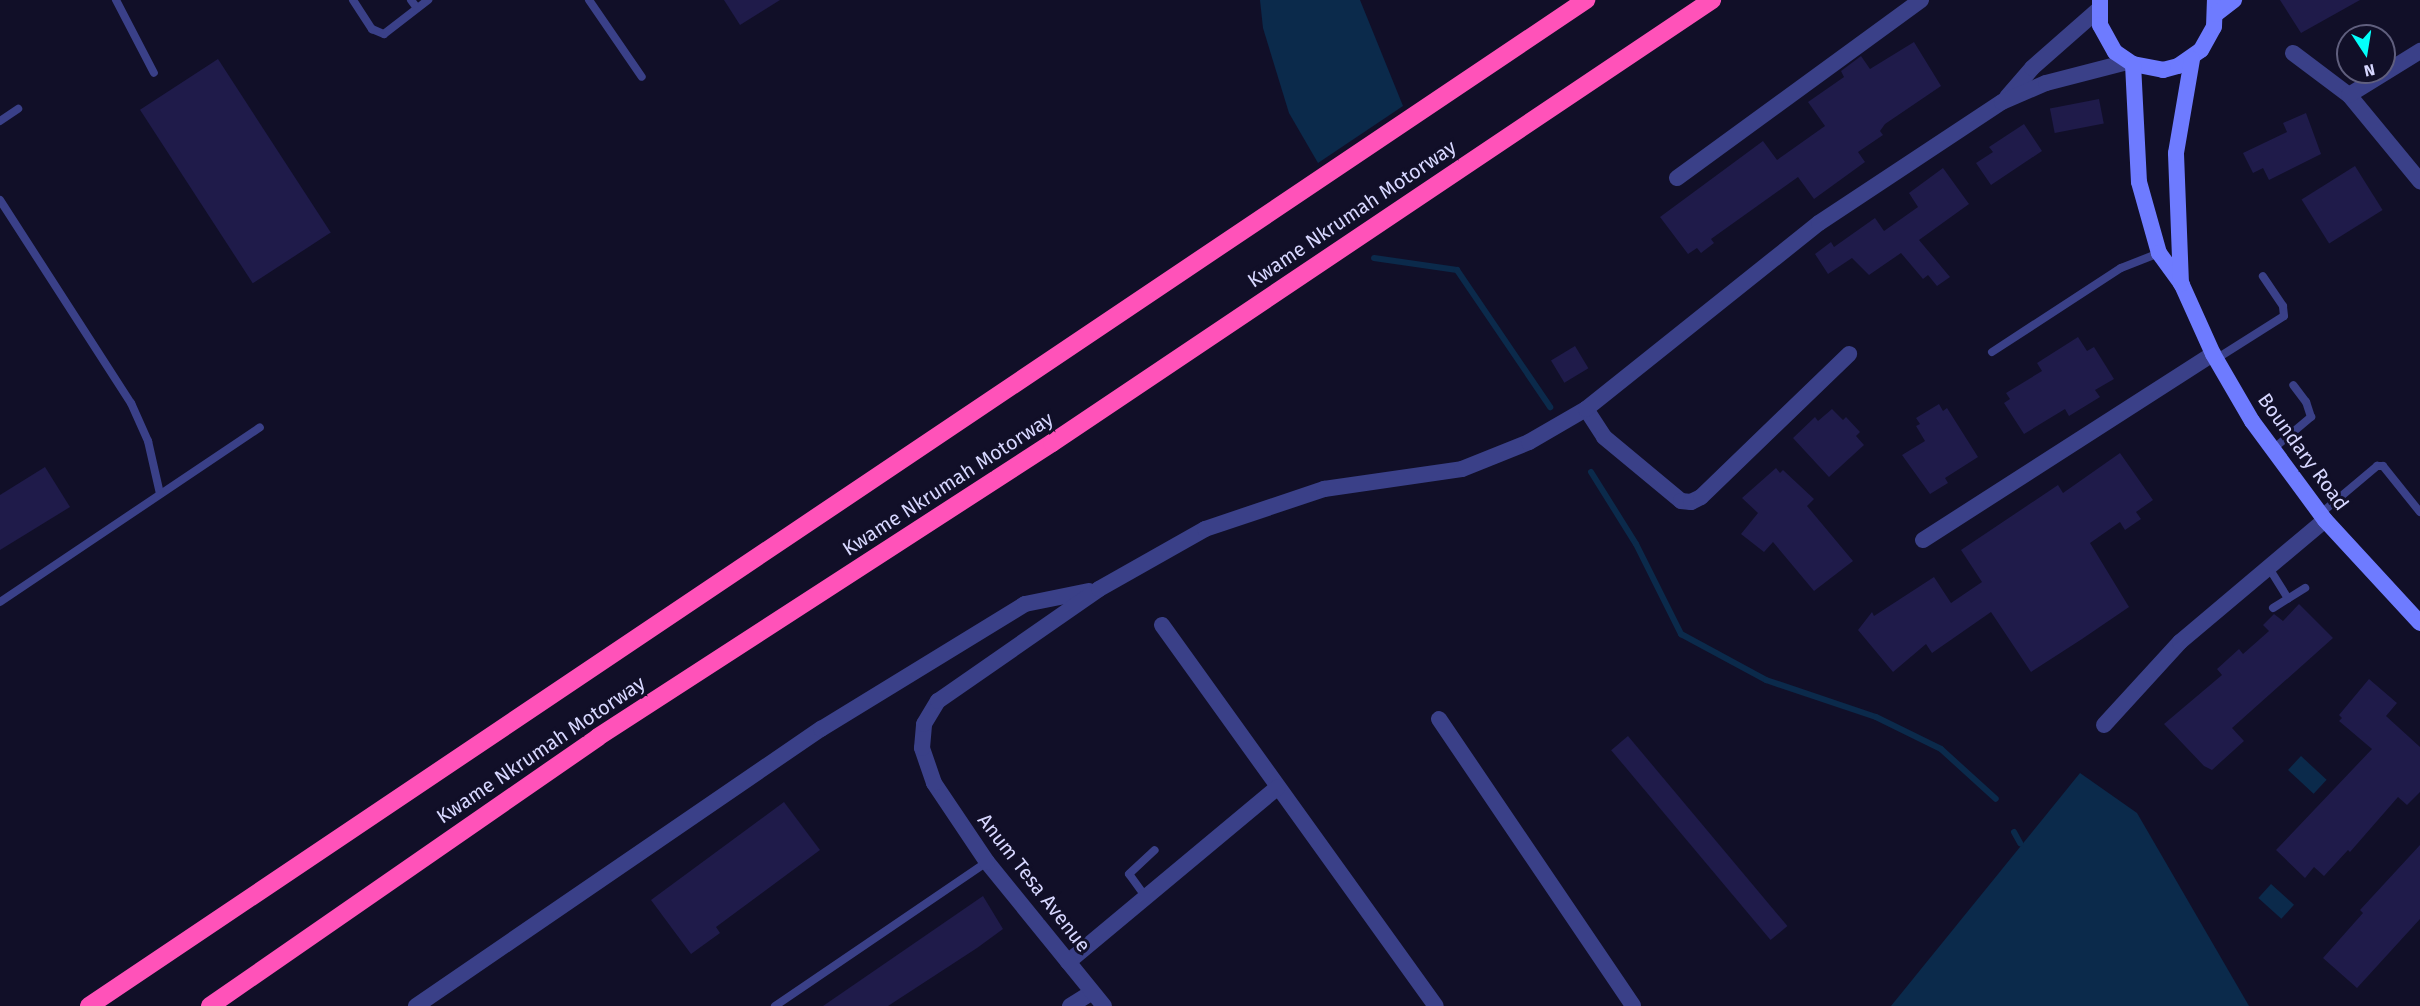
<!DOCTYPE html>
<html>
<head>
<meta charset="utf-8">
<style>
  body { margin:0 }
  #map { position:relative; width:2420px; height:1006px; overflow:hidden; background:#110f28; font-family:"Fira Sans",sans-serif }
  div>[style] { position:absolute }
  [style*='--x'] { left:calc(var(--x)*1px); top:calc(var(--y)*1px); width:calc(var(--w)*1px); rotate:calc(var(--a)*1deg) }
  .water>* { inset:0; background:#0b2a4b; transform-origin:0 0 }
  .stream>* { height:6px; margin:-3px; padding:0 3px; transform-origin:3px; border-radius:3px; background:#0b2a4b }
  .building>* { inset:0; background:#1f1b4a; transform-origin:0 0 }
  .service>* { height:8px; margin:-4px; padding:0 4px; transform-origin:4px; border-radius:4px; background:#3a4088 }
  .minor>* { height:16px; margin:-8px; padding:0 8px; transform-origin:8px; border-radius:8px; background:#3a4088 }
  .secondary>* { height:16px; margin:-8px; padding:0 8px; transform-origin:8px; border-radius:8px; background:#6e7bff }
  .motorway>* { height:18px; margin:-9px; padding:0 9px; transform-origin:9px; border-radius:9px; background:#ff52b9 }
  span { translate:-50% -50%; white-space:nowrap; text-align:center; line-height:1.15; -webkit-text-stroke:6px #110f28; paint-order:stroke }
  .street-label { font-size:20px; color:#d7d7ff }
  .north { position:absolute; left:2336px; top:24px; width:60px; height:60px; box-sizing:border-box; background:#110f28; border:2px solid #605f7e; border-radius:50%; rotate:168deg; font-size:16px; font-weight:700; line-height:24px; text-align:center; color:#d7d7ff }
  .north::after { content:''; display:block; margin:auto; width:21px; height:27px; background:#03fffb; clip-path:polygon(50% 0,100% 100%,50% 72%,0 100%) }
</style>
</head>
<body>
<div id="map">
  <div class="water">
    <div style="clip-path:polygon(1260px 0,1360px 0,1403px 106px,1318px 163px,1289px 113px,1263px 28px)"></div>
    <div style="left:2301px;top:756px;width:35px;height:19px;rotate:43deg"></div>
    <div style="clip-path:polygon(2080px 773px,2137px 813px,2249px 1006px,1891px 1006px)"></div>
    <div style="left:2271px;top:884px;width:31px;height:19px;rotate:42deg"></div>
  </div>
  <div class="stream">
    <div style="--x:1374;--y:258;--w:84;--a:8.2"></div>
    <div style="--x:1457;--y:270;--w:166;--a:55.8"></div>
    <div style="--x:1591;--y:472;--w:85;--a:58"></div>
    <div style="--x:1636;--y:544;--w:101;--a:63.4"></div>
    <div style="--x:1681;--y:634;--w:97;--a:28.4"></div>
    <div style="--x:1766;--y:680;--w:116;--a:18.6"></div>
    <div style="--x:1876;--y:717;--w:72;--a:26.2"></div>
    <div style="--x:1941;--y:749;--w:74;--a:42.3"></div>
    <div style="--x:2014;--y:832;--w:13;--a:61"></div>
  </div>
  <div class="building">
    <div style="clip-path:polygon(724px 0,780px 0,740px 25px)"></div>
    <div style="clip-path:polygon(2280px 0,2360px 0,2301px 33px)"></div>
    <div style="clip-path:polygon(1914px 42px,1941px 86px,1885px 124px,1880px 131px,1883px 135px,1858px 152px,1865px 162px,1814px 199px,1798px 177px,1711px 239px,1714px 243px,1701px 253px,1697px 248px,1688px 254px,1660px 217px,1763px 141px,1777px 160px,1825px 126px,1808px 102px,1844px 77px,1841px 71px,1861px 56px,1870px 69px)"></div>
    <div style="left:218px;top:59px;width:207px;height:93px;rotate:57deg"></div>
    <div style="left:2099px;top:99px;width:25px;height:50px;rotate:79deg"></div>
    <div style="clip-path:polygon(2306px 113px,2321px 154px,2269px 180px,2263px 168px,2253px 173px,2243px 153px,2287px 132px,2283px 123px)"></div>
    <div style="clip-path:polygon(2024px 124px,2042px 151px,1991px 185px,1976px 163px,1993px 152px,1989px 147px)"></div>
    <div style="left:2355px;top:166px;width:52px;height:63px;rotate:58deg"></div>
    <div style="clip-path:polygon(1943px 168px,1969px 204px,1919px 240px,1950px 277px,1937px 286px,1928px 275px,1923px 279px,1901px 253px,1869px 275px,1852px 258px,1828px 274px,1815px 254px,1831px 242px,1834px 247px,1875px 218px,1884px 231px,1918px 207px,1909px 193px)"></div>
    <div style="clip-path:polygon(2078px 337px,2087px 351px,2094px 347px,2114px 379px,2095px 390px,2100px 397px,2069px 416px,2065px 409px,2024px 434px,2004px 403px,2010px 399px,2006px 393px,2042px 371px,2037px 363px)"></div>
    <div style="left:1575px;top:346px;width:26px;height:28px;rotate:59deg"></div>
    <div style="clip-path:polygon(1939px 404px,1943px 411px,1947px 408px,1978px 457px,1945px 478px,1948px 483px,1930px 494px,1902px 455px,1925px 441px,1916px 426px,1920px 424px,1916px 418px)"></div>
    <div style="clip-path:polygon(1832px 409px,1843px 420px,1846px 417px,1860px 432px,1856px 436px,1864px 445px,1829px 477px,1793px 438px,1815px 417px,1818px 421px)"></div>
    <div style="clip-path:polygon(2120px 453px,2153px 500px,2136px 512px,2141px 519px,2125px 530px,2120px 522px,2090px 543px,2129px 607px,2082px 639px,2031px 672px,1991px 612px,1932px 653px,1926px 644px,1893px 672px,1858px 630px,1872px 612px,1874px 616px,1934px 577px,1951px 603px,1982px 582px,1961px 550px,2058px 485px,2063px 493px)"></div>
    <div style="clip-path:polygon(45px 467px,70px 507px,0 550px,0 495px)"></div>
    <div style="clip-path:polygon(1776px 468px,1780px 473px,1783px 470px,1814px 499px,1807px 506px,1853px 561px,1814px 591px,1773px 542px,1764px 552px,1741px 534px,1758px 513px,1742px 498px)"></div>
    <div style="clip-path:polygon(2299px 604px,2333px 638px,2232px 728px,2244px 741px,2212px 770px,2204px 766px,2164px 724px,2222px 675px,2217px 669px,2239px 649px,2243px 654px,2269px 631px,2263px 625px,2274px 614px,2283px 621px)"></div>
    <div style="clip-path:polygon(2369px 679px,2397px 703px,2386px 716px,2420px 747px,2420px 792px,2407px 805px,2398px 797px,2350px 852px,2348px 850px,2324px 876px,2314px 867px,2305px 878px,2276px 850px,2372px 749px,2339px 721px,2342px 718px,2339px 715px)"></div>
    <div style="left:1628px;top:736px;width:248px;height:22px;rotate:50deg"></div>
    <div style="clip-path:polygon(784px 802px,820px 850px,716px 927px,720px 933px,691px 954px,651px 900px)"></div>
    <div style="clip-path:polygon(2420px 845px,2420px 919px,2357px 988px,2323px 958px,2363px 913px,2360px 910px)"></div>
    <div style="clip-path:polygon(983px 896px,1003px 929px,977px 948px,888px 1006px,823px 1006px)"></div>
  </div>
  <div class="service">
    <div style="--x:116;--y:0;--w:82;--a:62.5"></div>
    <div style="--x:353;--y:0;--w:35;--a:57"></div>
    <div style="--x:372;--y:29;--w:13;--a:23"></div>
    <div style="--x:384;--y:34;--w:56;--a:-37.7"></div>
    <div style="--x:411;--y:0;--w:10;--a:53"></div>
    <div style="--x:589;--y:0;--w:93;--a:55.5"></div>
    <div style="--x:0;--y:121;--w:22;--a:-34"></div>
    <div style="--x:0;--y:200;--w:242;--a:57.2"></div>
    <div style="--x:131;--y:403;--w:42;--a:65.9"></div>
    <div style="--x:148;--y:441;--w:54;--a:77.2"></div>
    <div style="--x:1992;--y:352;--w:154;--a:-33.1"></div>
    <div style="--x:2121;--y:268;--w:41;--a:-21.5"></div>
    <div style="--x:2216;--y:359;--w:80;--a:-32.3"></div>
    <div style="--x:2284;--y:316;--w:10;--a:-96"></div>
    <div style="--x:2283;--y:306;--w:36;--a:-124"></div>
    <div style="--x:2273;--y:449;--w:50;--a:-40.1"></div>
    <div style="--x:2311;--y:417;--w:16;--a:-108"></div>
    <div style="--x:2306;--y:402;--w:21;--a:-127"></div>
    <div style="--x:2320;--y:514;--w:75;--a:-40.1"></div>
    <div style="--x:2377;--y:466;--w:6;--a:0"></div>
    <div style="--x:2383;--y:466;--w:59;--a:51.2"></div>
    <div style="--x:2269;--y:568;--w:36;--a:58"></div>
    <div style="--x:0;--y:602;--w:313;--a:-33.9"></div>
    <div style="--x:2273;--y:608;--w:38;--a:-32"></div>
    <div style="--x:1145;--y:896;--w:27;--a:-126"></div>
    <div style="--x:1129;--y:874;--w:35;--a:-43"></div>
    <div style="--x:775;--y:1006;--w:256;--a:-34.2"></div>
  </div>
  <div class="minor">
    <div style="--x:2293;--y:53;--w:70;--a:36.9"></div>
    <div style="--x:2349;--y:95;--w:112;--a:50.5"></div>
    <div style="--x:2349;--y:95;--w:84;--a:-31.8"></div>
    <div style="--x:2007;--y:97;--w:38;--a:-49"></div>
    <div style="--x:2032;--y:68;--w:89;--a:-41.4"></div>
    <div style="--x:1677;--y:178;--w:302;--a:-36.1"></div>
    <div style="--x:1586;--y:409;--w:33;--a:57"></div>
    <div style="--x:1604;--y:437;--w:100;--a:39.7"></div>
    <div style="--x:1681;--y:501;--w:10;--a:6"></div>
    <div style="--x:1691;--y:502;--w:11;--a:-27"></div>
    <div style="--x:1701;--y:497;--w:206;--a:-44"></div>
    <div style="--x:1923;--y:540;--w:345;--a:-32.7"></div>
    <div style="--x:1162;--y:625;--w:469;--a:54.3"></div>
    <div style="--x:1439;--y:719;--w:346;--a:55.9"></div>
    <div style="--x:2104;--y:725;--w:113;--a:-47.5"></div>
    <div style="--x:2180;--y:642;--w:189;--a:-40.1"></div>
    <div style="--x:1068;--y:962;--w:273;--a:-39.8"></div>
    <div style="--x:416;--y:1006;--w:491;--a:-34.4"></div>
    <div style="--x:821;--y:729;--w:239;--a:-31.5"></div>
    <div style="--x:1025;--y:604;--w:65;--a:-11.5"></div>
    <div style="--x:1070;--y:1006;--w:26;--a:-32"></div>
    <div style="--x:1104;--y:1006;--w:186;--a:-129.1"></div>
    <div style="--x:987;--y:862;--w:95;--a:-123.9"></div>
    <div style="--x:934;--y:783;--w:37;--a:-109"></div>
    <div style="--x:922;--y:748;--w:24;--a:-85"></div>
    <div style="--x:924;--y:724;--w:27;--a:-59"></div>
    <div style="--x:938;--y:701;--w:196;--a:-34.8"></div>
    <div style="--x:1099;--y:589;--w:122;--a:-29.5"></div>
    <div style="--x:1205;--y:529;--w:126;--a:-18.6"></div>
    <div style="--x:1324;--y:489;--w:139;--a:-8.2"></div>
    <div style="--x:1462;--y:469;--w:72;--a:-21.9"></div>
    <div style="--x:1529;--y:442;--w:66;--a:-30.1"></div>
    <div style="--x:1586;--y:409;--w:298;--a:-38.6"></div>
    <div style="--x:1819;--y:223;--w:219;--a:-33.5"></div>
    <div style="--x:2002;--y:102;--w:48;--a:-23.4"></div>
    <div style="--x:2046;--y:83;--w:84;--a:-14.5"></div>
  </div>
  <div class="secondary">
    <div style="--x:2100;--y:0;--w:25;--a:90"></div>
    <div style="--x:2100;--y:25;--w:31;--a:61"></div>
    <div style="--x:2115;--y:52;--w:22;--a:34"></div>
    <div style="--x:2133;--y:64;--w:31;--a:11"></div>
    <div style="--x:2163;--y:70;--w:16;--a:-15"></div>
    <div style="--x:2178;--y:66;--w:28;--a:-35"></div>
    <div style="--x:2201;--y:50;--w:26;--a:-61"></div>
    <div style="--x:2214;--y:27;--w:27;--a:-88"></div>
    <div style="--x:2216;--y:14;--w:23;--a:-38"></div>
    <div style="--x:2133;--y:64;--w:118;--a:87.1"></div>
    <div style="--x:2139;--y:182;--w:74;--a:74.3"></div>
    <div style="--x:2159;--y:253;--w:39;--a:54"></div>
    <div style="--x:2182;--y:285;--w:76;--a:65.8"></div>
    <div style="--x:2213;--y:354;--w:78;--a:59.8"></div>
    <div style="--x:2252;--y:421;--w:123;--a:53.6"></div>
    <div style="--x:2325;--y:520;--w:140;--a:47.3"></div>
    <div style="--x:2181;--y:284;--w:131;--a:-92.2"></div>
    <div style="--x:2176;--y:153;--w:95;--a:-80.3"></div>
  </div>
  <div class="motorway">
    <div style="--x:89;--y:1006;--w:1804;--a:-33.9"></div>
    <div style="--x:210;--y:1006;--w:472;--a:-34.7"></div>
    <div style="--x:598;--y:737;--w:541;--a:-32.93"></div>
    <div style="--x:1052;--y:443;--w:795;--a:-33.87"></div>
  </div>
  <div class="street-label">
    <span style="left:1352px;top:214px;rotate:-34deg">Kwame Nkrumah Motorway</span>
    <span style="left:2303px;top:452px;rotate:54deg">Boundary Road</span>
    <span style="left:948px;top:484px;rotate:-33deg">Kwame Nkrumah Motorway</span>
    <span style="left:541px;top:750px;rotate:-34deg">Kwame Nkrumah Motorway</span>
    <span style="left:1034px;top:883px;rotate:52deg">Anum Tesa Avenue</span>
  </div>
  <div class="north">N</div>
</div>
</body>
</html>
